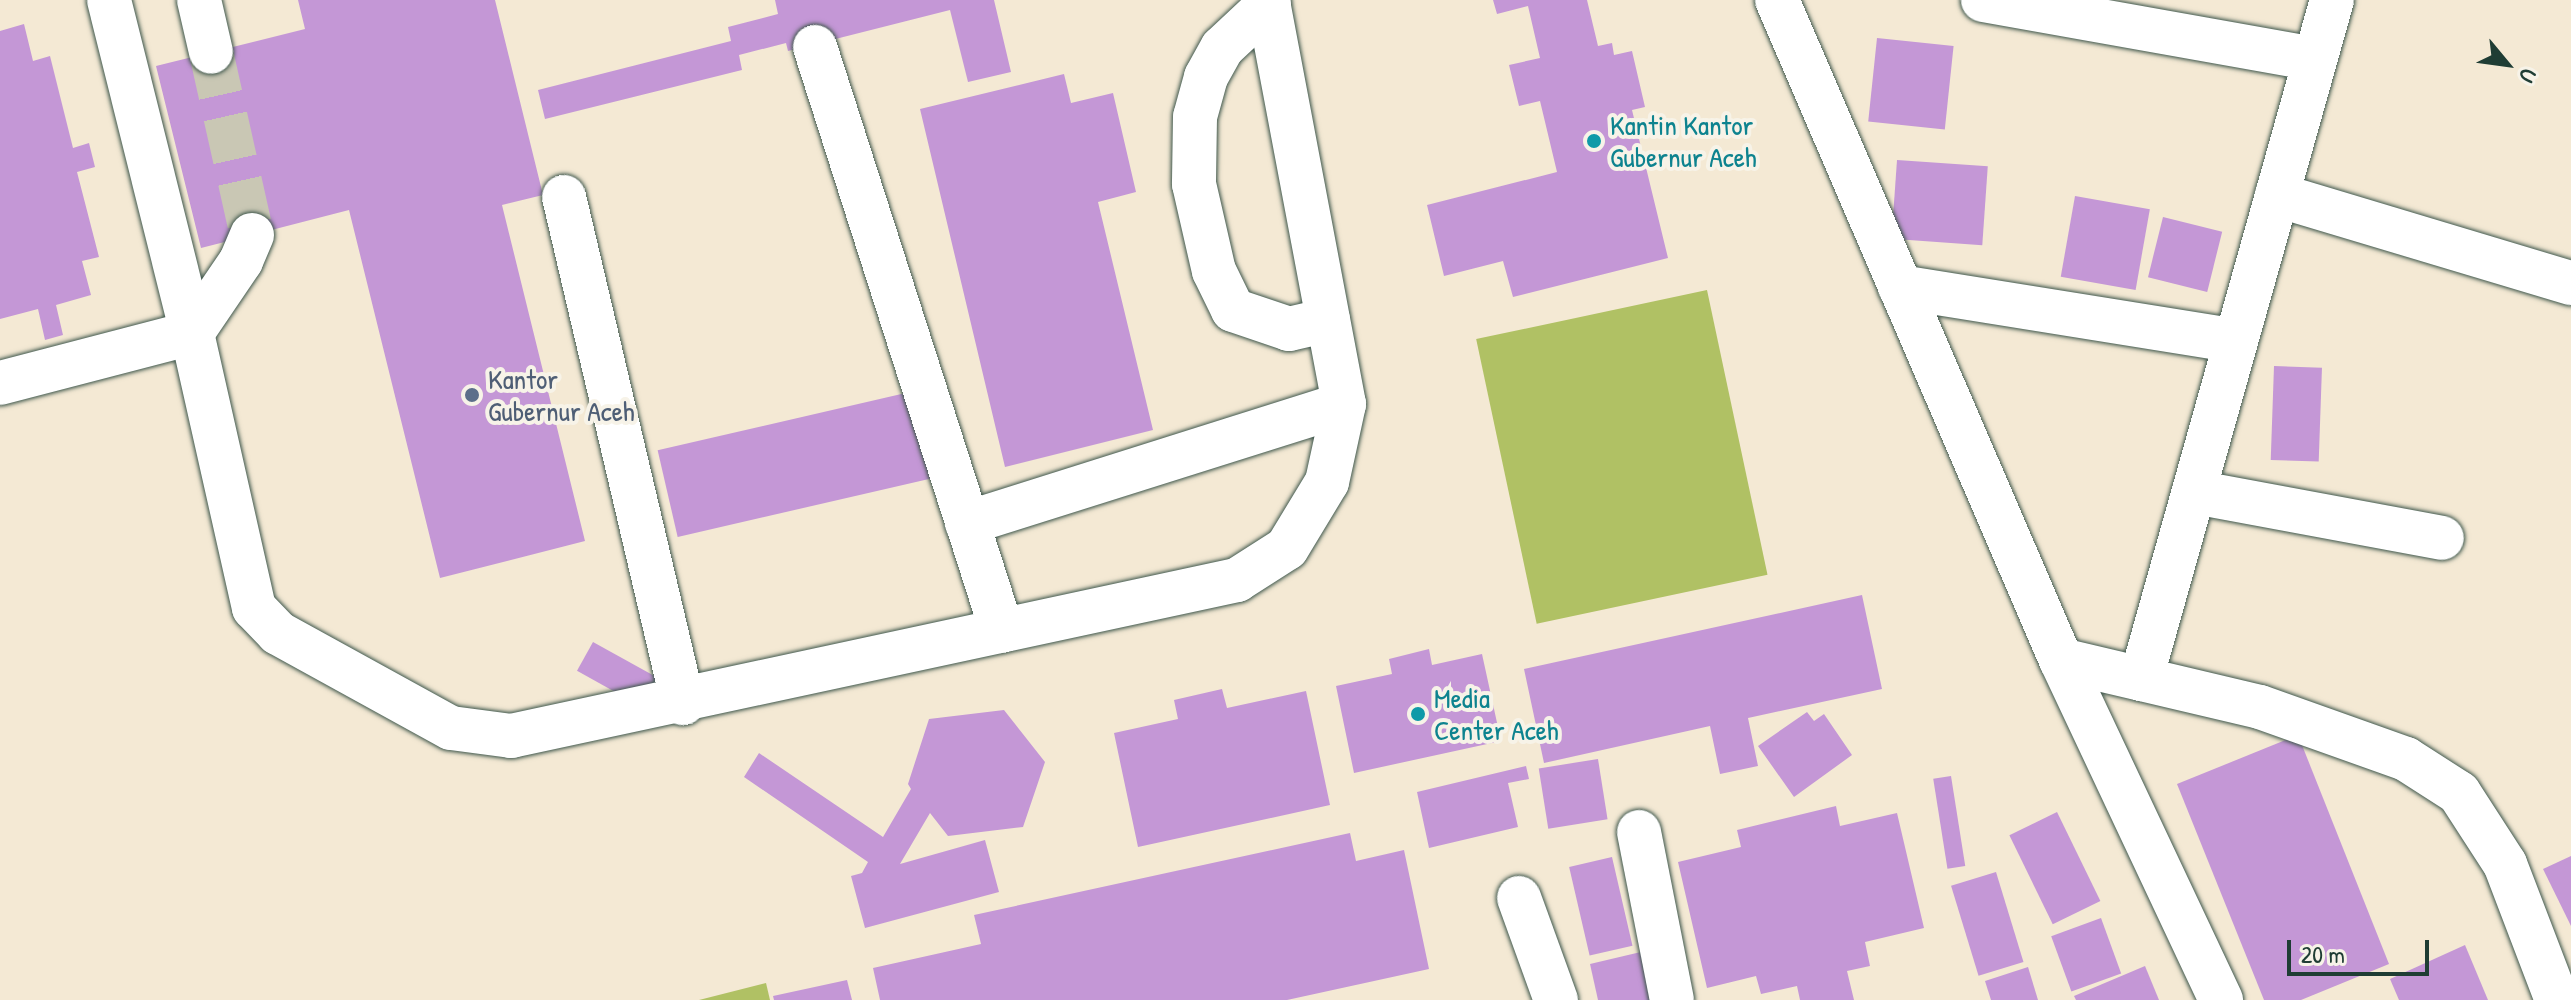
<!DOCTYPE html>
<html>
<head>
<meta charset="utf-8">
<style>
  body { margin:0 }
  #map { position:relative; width:2571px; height:1000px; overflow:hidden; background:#f4e9d4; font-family:"Patrick Hand",sans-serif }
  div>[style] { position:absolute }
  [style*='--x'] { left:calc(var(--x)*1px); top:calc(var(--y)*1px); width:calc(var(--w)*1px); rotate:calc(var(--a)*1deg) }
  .green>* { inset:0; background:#b0c164; transform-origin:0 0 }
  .building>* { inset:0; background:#c497d6; transform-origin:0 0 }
  .minor-tunnel>* { height:44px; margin-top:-22px; transform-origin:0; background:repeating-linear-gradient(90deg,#c9c7b4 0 44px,transparent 0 66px) }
  .roads { filter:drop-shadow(0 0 2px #3f574c) drop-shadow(0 0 2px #3f574c) }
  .minor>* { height:44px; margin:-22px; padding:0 22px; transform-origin:22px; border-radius:22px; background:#fff }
  .dots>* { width:22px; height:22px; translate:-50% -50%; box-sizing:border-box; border:4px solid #f7f3e8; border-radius:50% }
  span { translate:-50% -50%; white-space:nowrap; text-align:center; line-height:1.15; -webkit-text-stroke:8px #f7f3e8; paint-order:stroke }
  .culture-label { font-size:28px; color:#0d838f }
  .left { translate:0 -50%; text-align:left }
  .service-label { font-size:28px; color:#4e5e75 }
  .north { position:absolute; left:2467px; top:24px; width:80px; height:80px; -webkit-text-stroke:6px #f7f3e8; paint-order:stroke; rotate:119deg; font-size:22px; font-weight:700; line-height:32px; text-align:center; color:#1f3d34 }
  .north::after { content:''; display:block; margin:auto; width:28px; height:36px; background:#1f3d34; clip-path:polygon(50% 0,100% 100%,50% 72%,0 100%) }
  .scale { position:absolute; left:2287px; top:940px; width:142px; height:36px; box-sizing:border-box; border:4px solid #1f3d34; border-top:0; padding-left:10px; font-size:24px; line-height:28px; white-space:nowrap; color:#1f3d34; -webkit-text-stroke:6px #f7f3e8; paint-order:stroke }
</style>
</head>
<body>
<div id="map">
  <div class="green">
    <div style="left:1707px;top:290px;width:291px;height:236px;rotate:78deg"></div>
    <div style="clip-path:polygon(766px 983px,770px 1000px,699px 1000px)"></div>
  </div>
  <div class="building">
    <div style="clip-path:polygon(298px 0,495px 0,543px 195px,502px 205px,585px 541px,440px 578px,349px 210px,201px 248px,156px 66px,305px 29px)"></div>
    <div style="clip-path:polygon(775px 0,994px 0,1011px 72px,968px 82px,950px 10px,788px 51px,786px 43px,739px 55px,742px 70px,545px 119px,538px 90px,731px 41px,728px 27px,778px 14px)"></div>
    <div style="clip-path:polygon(1493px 0,1587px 0,1598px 46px,1612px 43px,1614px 55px,1632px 51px,1645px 107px,1632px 110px,1668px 258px,1513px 297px,1503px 261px,1444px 276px,1427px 205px,1557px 172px,1540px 101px,1519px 106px,1509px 65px,1540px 58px,1528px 6px,1497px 14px)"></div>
    <div style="clip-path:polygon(24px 24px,33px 61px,50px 56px,73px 148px,89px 143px,95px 167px,77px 172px,99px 257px,82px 261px,91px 295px,56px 305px,63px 335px,45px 340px,38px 309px,0 319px,0 31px)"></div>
    <div style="left:1877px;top:38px;width:77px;height:84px;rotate:6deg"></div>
    <div style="clip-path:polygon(1064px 74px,1071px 103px,1113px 93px,1136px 192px,1098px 202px,1153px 430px,1005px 467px,920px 109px)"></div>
    <div style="left:1897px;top:160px;width:91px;height:79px;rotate:4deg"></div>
    <div style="left:2075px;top:196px;width:76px;height:82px;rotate:10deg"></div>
    <div style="left:2163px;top:217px;width:61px;height:62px;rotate:14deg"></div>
    <div style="left:2274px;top:366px;width:48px;height:94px;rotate:2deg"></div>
    <div style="left:910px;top:392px;width:89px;height:259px;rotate:77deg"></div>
    <div style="clip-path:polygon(1862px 595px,1882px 689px,1748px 718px,1758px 766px,1720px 774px,1710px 726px,1544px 763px,1524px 669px)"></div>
    <div style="left:593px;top:642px;width:77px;height:33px;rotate:29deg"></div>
    <div style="clip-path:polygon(1429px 649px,1432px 665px,1482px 654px,1501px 741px,1354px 773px,1336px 686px,1392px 674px,1389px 659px)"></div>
    <div style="clip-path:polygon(1222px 689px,1227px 708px,1306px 691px,1330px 805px,1138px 847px,1114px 733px,1178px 719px,1174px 700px)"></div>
    <div style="clip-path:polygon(1004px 710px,1045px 762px,1023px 827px,948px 836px,930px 813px,900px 864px,985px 840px,999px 892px,865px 928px,851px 876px,862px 873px,868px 862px,744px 777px,759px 753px,883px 837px,911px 789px,908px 784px,929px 719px)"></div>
    <div style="clip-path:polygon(1807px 712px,1814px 721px,1824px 714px,1852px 755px,1794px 797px,1758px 746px)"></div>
    <div style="clip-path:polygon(2298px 735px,2389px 964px,2301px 1000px,2264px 1000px,2177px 784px)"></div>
    <div style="left:1598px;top:759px;width:61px;height:60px;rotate:81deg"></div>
    <div style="clip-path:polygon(1526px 766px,1529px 779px,1508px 783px,1518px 827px,1429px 848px,1417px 792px)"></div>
    <div style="left:1951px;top:776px;width:91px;height:18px;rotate:81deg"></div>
    <div style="clip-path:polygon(1836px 806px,1840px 826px,1897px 813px,1924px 928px,1865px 942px,1870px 966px,1847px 971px,1854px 1000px,1800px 1000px,1797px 986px,1761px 994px,1756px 976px,1707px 988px,1678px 862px,1741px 847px,1737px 830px)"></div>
    <div style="left:2057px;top:812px;width:99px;height:53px;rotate:64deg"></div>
    <div style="clip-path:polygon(1350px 833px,1356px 861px,1404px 850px,1429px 969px,1287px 1000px,880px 1000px,873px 968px,981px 944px,974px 915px)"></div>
    <div style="clip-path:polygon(2571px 856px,2571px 926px,2543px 869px)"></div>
    <div style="left:1612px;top:857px;width:91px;height:44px;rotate:77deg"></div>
    <div style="left:1996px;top:872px;width:94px;height:47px;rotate:73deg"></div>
    <div style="left:2101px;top:918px;width:59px;height:53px;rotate:70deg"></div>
    <div style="clip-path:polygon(2465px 945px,2488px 1000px,2399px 1000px,2390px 979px)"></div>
    <div style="clip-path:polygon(1645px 951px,1656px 1000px,1598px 1000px,1590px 964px)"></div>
    <div style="clip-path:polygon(2145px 966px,2159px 1000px,2076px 1000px,2074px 996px)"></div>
    <div style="clip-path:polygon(2028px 967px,2038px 1000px,1991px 1000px,1985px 981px)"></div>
    <div style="clip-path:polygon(847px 980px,852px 1000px,774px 1000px,773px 996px)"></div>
  </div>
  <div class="minor-tunnel">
    <div style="--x:211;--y:52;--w:188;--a:77.4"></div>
  </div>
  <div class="roads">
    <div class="minor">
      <div style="--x:199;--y:0;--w:53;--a:77"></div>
      <div style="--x:1777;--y:0;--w:719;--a:66.72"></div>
      <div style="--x:2061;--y:660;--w:376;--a:64.8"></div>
      <div style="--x:1983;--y:0;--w:337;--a:10.1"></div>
      <div style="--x:1269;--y:4;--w:64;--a:136.9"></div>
      <div style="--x:1222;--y:48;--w:33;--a:119"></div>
      <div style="--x:1206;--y:77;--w:41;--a:105.4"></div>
      <div style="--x:1195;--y:117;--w:67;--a:90.9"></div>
      <div style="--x:1194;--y:184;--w:89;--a:77.1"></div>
      <div style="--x:1214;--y:271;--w:43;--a:64"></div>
      <div style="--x:1233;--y:310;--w:59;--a:18.7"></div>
      <div style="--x:1289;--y:329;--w:40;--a:-13"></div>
      <div style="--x:815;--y:47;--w:613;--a:72.24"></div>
      <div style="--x:2277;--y:195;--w:307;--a:16.7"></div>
      <div style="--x:564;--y:197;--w:520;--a:76.77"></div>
      <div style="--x:252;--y:235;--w:28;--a:113"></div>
      <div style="--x:241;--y:261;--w:87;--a:124.2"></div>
      <div style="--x:192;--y:333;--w:282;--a:77.3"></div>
      <div style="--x:254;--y:608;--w:35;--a:46"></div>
      <div style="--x:278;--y:633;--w:197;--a:28.8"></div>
      <div style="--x:451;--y:728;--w:61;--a:7.6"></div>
      <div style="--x:511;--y:736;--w:743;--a:-12.13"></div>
      <div style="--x:1237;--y:580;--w:59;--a:-32.6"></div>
      <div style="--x:1287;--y:548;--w:77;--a:-58.8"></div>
      <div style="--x:1327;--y:482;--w:80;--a:-77.7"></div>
      <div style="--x:1344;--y:404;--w:411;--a:-100.7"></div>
      <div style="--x:1900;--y:287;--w:340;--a:9.1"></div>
      <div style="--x:0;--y:383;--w:198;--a:-14.6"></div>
      <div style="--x:192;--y:333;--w:343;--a:-104"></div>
      <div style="--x:2194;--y:492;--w:252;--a:10.5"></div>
      <div style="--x:967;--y:523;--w:395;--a:-17.5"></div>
      <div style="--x:2061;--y:660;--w:204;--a:13.3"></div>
      <div style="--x:2260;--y:707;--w:155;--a:19.6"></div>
      <div style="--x:2406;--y:759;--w:63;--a:32.7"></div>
      <div style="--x:2459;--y:793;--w:85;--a:57.1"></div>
      <div style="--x:2505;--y:864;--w:146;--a:69.1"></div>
      <div style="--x:2141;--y:679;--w:705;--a:-74.29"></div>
      <div style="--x:1639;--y:832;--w:171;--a:78.9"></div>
      <div style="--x:1519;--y:898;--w:109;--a:70.1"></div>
    </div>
  </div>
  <div class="dots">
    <div style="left:1594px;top:141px;background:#0f9aa8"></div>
    <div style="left:472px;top:395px;background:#5c6f8a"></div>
    <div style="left:1418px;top:714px;background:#0f9aa8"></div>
  </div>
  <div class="culture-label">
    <span class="left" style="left:1610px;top:141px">Kantin Kantor<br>Gubernur Aceh</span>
    <span class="left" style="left:1434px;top:714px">Media<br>Center Aceh</span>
  </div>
  <div class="service-label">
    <span class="left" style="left:488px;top:395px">Kantor<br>Gubernur Aceh</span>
  </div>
  <div class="north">U</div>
  <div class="scale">20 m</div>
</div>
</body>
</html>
